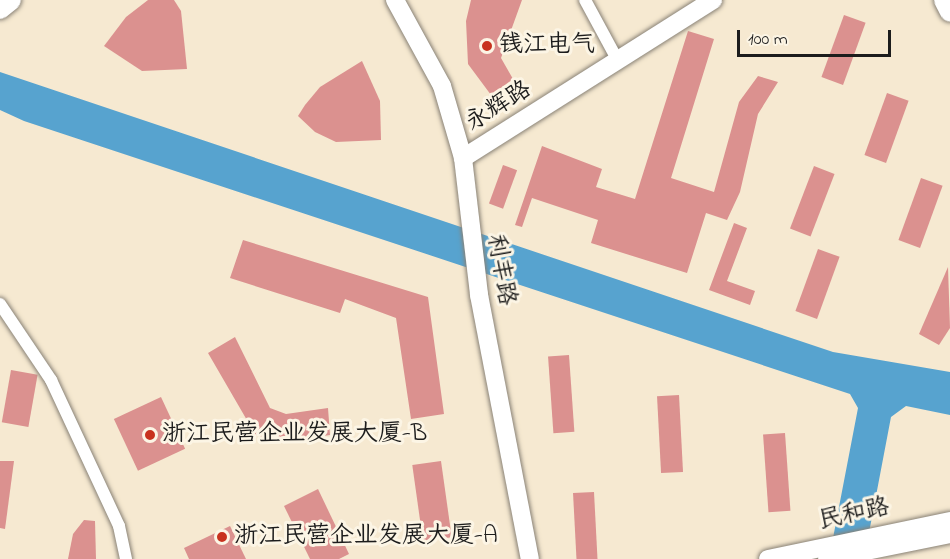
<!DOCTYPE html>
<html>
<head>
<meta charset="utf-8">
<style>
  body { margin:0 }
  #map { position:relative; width:950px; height:559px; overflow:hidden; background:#f6e9d1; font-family:"Indie Flower","LXGW WenKai TC",sans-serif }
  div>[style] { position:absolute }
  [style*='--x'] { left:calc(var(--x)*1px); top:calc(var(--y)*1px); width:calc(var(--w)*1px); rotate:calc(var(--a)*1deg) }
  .water>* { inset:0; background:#57a3cf }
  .building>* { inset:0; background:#db918f; transform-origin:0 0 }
  .roads { filter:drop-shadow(0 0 2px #898276) drop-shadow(0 0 2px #898276) }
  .street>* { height:12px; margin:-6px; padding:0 6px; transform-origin:6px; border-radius:6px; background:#fff }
  .secondary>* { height:18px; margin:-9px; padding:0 9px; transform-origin:9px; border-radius:9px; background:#fff }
  .primary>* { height:20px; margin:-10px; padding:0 10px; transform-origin:10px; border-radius:10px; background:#fff }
  .dots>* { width:16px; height:16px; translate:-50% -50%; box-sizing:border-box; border:3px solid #fcf5e5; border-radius:50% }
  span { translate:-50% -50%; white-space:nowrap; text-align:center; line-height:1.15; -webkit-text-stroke:6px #fcf5e5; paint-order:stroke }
  .poi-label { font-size:24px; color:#1c1c1c }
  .left { translate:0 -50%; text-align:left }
  .street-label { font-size:24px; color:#1c1c1c }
  .scale { position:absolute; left:737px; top:30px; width:154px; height:27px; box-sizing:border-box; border:3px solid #1c1c1c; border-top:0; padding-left:8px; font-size:18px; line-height:21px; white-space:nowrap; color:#1c1c1c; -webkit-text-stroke:4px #fcf5e5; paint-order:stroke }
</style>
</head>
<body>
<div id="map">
  <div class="water">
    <div style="clip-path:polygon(0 72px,833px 352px,950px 372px,950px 415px,906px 406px,891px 417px,864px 559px,829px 559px,858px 408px,850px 394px,24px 121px,0 110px)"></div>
  </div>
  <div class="building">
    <div style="clip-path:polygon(148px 0,174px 0,181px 11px,187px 69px,142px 71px,104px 46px,126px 17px)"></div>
    <div style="clip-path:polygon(471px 0,522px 0,501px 58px,513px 79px,491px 95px,468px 64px,466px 21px)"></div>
    <div style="left:844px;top:15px;width:23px;height:66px;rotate:20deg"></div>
    <div style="clip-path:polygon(688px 31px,714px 39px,671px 178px,714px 192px,739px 102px,758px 76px,778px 82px,758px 114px,740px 192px,727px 220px,706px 213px,687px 273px,591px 243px,598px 220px,532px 198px,522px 227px,515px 225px,542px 146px,602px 169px,596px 187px,635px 199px)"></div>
    <div style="clip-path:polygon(362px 61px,380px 101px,381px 140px,336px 142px,315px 132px,298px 116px,305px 105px,320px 87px)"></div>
    <div style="left:887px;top:93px;width:23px;height:66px;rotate:20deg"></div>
    <div style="left:503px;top:165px;width:15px;height:41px;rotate:20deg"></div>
    <div style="left:814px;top:166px;width:22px;height:67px;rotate:21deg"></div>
    <div style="left:921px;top:178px;width:23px;height:66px;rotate:20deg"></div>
    <div style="clip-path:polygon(734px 223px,747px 228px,727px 281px,755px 291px,750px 305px,709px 290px)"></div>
    <div style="clip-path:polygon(243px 240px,428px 297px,444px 414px,411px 419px,396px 318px,345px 299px,340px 313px,230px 278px)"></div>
    <div style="left:818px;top:249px;width:23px;height:66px;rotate:20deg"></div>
    <div style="clip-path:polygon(948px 267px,950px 328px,939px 345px,919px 334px)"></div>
    <div style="clip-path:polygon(235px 337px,270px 408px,286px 414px,328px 408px,330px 435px,277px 443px,255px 434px,208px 353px)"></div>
    <div style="left:569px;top:355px;width:77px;height:21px;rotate:86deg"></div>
    <div style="left:11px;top:370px;width:27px;height:53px;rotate:10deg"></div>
    <div style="left:679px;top:395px;width:77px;height:22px;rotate:87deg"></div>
    <div style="left:161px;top:397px;width:57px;height:52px;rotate:65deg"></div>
    <div style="left:785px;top:433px;width:78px;height:22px;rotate:86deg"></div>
    <div style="clip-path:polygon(0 461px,14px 461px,5px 529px,0 528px)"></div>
    <div style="left:441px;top:461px;width:77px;height:29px;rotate:82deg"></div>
    <div style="clip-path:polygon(318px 489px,349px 554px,339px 559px,310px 559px,284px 506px)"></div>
    <div style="left:594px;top:492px;width:67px;height:21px;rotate:87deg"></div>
    <div style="clip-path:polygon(84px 520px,95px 521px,96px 559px,68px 559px,73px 534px)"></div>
    <div style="clip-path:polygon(230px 526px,246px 559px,189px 559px,184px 548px)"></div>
  </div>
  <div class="roads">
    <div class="street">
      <div style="--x:585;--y:0;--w:69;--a:61.6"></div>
      <div style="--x:0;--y:304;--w:92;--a:56.1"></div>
      <div style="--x:51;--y:380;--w:161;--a:65"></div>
      <div style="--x:119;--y:526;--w:34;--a:78"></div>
    </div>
    <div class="secondary">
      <div style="--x:395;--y:0;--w:98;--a:61.3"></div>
      <div style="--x:442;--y:86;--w:75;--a:73.7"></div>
      <div style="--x:463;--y:158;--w:138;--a:83.3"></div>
      <div style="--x:479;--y:295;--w:269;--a:79.1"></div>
      <div style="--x:463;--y:158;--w:296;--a:-32.3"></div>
      <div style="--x:768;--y:559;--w:186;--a:-11.8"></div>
      <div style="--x:827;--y:559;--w:126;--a:-11.5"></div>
    </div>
    <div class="primary">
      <div style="--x:944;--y:0;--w:13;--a:63"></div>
      <div style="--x:0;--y:9;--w:14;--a:-39"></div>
    </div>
  </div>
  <div class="dots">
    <div style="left:487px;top:46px;background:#c8321e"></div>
    <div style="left:150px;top:435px;background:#c8321e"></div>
    <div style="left:222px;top:537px;background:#c8321e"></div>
  </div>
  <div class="poi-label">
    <span class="left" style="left:499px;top:46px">钱江电气</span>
    <span class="left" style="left:162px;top:435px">浙江民营企业发展大厦-B</span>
    <span class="left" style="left:234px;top:537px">浙江民营企业发展大厦-A</span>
  </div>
  <div class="street-label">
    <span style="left:499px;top:107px;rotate:-32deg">永辉路</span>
    <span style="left:500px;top:270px;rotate:80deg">利丰路</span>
    <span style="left:854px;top:515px;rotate:-12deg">民和路</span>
  </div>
  <div class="scale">100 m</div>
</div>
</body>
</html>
